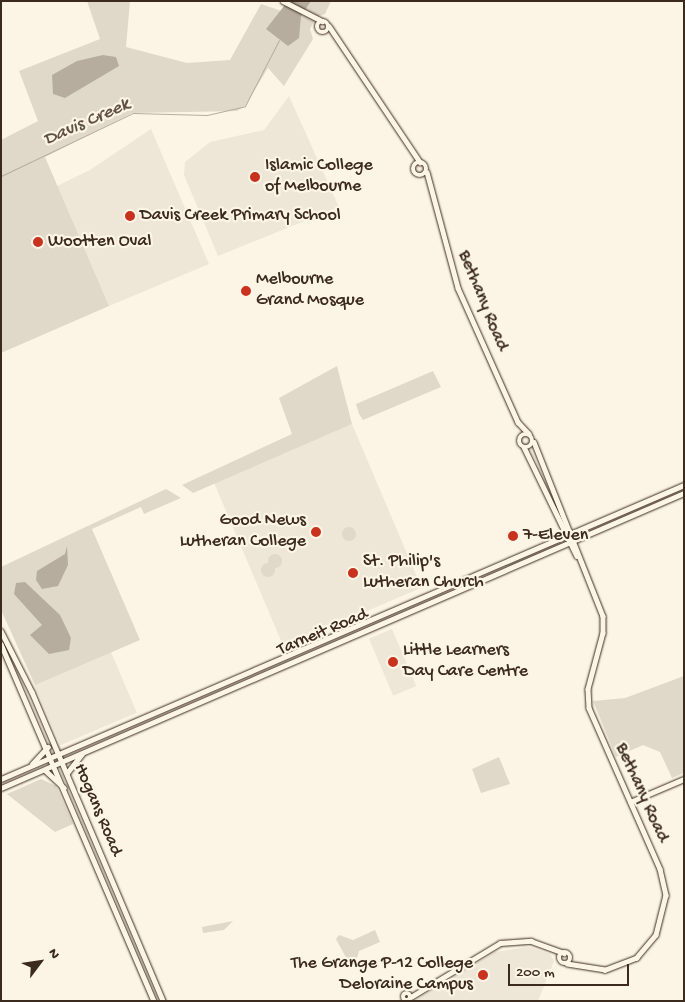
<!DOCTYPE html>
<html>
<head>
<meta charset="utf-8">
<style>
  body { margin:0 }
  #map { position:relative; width:685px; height:1002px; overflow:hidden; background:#fcf5e5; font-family:"Gochi Hand",sans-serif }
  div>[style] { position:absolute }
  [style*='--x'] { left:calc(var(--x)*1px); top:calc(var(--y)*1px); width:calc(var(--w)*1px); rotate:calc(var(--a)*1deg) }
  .built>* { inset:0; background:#eee6d6; transform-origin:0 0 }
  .green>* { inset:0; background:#e0d8c8 }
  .round { border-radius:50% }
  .water>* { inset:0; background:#b7ad9e }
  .stream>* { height:1px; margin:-0.5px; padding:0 0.5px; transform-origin:0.5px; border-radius:0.5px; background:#b7ad9e }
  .roads { filter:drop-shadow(0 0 1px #3b2a1e) drop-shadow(0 0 1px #3b2a1e) }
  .secondary>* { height:4.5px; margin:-2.25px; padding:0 2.25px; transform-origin:2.25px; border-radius:2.25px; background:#fcf5e5 }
  .secondary>.ring { margin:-2.25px; padding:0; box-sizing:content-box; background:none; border:4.5px solid #fcf5e5; border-radius:50% }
  .dots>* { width:14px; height:14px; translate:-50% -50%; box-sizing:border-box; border:2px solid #fcf5e5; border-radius:50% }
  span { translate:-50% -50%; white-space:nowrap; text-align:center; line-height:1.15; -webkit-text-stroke:4.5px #fcf5e5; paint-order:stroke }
  .poi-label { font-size:18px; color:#3b2a1e }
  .left { translate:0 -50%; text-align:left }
  .right { translate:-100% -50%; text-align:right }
  .street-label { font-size:18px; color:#3b2a1e }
  .water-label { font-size:19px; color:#605144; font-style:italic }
  .frame { position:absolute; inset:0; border:2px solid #3b2a1e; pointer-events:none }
  .north { position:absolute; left:15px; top:937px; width:50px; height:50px; -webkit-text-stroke:4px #fcf5e5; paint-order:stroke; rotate:59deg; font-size:14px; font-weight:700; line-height:20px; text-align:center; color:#3b2a1e }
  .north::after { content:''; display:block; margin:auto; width:18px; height:22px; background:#3b2a1e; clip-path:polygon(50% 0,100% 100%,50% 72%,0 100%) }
  .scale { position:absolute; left:508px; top:964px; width:121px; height:22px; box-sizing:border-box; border:2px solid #3b2a1e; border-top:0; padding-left:6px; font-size:15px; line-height:18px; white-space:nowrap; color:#3b2a1e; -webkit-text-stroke:4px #fcf5e5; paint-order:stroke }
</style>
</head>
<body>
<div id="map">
  <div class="built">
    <div style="clip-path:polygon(289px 96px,339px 207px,218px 256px,184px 175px,185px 162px,210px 142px,264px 130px)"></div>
    <div style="clip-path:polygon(151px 129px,209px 264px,109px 306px,57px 186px,90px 170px)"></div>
    <div style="left:352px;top:424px;width:178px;height:150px;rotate:67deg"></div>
    <div style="left:392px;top:629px;width:62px;height:25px;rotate:67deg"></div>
    <div style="left:111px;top:652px;width:66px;height:83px;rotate:67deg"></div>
    <div style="clip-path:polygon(529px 947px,550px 954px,554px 961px,538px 1001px,414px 1001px,495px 952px)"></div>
  </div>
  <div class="green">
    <div style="clip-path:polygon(87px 1px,130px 1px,126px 47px,187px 63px,230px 60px,261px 4px,293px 15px,298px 1px,331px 1px,325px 14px,316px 17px,310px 29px,313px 39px,284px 86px,268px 68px,245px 106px,237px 111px,133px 113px,45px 157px,109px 306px,1px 353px,1px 140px,38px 121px,19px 71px,100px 39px)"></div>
    <div style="clip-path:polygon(337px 366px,352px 424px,193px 493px,182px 485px,292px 434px,279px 398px)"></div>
    <div style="clip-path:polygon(433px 371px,441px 387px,363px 420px,359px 414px,356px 404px)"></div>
    <div style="clip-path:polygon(166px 489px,181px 498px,144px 514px,141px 507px,92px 529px,140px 640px,35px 685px,1px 610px,1px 567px)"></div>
    <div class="round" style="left:342px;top:527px;width:14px;height:14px"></div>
    <div class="round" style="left:268px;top:554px;width:14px;height:14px"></div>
    <div class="round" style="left:261px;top:563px;width:14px;height:14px"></div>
    <div style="clip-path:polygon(684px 676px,684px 773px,672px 778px,660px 752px,643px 745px,616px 757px,593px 701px,625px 698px)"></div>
    <div style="clip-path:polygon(499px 757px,510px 784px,481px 793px,472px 769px)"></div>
    <div style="clip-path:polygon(41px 779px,56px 786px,73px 824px,55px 832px,7px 794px)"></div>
    <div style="clip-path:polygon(233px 921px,224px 930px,203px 933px,202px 927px)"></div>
    <div style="clip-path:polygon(375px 930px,380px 942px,359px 951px,355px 965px,350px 965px,336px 939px,339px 935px,353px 940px)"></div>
  </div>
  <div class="water">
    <div style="clip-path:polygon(288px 1px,311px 1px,301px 16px,299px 38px,288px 46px,266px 29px)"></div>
    <div style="clip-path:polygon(103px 55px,116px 57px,119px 66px,65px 98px,53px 94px,52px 75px,77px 61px)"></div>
    <div style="clip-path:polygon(67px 546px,68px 565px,58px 586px,42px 589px,36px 580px,37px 571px,65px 554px)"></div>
    <div style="clip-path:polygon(25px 582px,60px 615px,71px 638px,69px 650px,49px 654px,30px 635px,42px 625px,14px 594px,16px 583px)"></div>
  </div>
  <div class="stream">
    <div style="--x:1;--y:176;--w:146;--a:-25.5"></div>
    <div style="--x:133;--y:113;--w:74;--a:1.5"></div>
    <div style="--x:207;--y:115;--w:39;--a:-13"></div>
    <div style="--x:245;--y:106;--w:74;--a:-62.7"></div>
  </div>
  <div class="roads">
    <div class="secondary">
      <div style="--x:283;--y:1;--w:44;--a:27.1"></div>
      <div class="ring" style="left:317px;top:21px;width:7.5px;height:7.5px"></div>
      <div style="--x:329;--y:26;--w:164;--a:56.2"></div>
      <div class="ring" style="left:413px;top:162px;width:9.5px;height:9.5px"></div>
      <div style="--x:427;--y:172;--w:120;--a:75"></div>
      <div style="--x:458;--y:288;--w:147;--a:65.9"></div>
      <div style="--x:518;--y:422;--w:16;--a:47"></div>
      <div class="ring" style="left:519px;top:434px;width:9.5px;height:9.5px"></div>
      <div style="--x:534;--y:442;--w:187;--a:68.4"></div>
      <div style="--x:603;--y:616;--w:17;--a:90"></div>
      <div style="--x:603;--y:633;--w:58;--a:105"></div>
      <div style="--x:588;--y:689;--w:19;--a:87"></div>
      <div style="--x:589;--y:708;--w:176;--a:66.2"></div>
      <div style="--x:660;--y:869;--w:27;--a:77"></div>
      <div style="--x:666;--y:895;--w:41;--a:104"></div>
      <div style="--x:656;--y:935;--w:30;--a:130"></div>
      <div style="--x:637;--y:958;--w:34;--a:159"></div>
      <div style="--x:605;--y:970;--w:38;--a:-171"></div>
      <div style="--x:524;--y:447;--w:121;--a:64.1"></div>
      <div style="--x:1;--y:631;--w:68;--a:63.1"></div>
      <div style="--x:32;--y:692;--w:336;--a:67"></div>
      <div style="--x:1;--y:644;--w:388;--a:66.8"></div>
      <div style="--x:32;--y:764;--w:23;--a:-47"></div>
      <div style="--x:45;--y:770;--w:26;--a:43"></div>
      <div style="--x:67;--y:773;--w:24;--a:-52"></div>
      <div style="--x:1;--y:779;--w:744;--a:-23.29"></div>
      <div style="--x:1;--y:788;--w:744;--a:-23.36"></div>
      <div style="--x:630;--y:802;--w:59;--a:-23.1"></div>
      <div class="ring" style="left:559px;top:952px;width:7.5px;height:7.5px"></div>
      <div class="ring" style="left:403px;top:993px;width:3.5px;height:3.5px"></div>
      <div style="--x:411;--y:997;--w:104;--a:-31.2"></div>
      <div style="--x:500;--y:943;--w:31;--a:-4"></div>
      <div style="--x:531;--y:941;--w:35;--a:20"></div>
    </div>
  </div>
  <div class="dots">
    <div style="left:255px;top:177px;background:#c8321e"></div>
    <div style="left:130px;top:216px;background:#c8321e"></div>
    <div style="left:38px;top:242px;background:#c8321e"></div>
    <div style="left:246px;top:291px;background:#c8321e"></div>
    <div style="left:316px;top:532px;background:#c8321e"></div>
    <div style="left:513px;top:536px;background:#c8321e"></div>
    <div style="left:353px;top:573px;background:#c8321e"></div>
    <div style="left:393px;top:662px;background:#c8321e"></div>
    <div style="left:483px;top:975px;background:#c8321e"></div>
  </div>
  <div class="poi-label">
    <span class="left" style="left:265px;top:177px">Islamic College<br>of Melbourne</span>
    <span class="left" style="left:140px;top:216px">Davis Creek Primary School</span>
    <span class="left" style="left:48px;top:242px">Wootten Oval</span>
    <span class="left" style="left:256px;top:291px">Melbourne<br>Grand Mosque</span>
    <span class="right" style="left:306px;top:532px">Good News<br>Lutheran College</span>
    <span class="left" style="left:523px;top:536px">7-Eleven</span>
    <span class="left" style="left:363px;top:573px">St. Philip's<br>Lutheran Church</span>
    <span class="left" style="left:403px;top:662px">Little Learners<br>Day Care Centre</span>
    <span class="right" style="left:473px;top:975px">The Grange P-12 College<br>Deloraine Campus</span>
  </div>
  <div class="street-label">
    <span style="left:482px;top:301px;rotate:68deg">Bethany Road</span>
    <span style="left:323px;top:633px;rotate:-23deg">Tarneit Road</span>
    <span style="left:641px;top:793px;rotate:66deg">Bethany Road</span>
    <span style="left:97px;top:810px;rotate:67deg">Hogans Road</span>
  </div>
  <div class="water-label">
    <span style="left:87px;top:123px;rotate:-24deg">Davis Creek</span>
  </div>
  <div class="frame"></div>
  <div class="north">N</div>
  <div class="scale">200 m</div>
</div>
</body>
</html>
